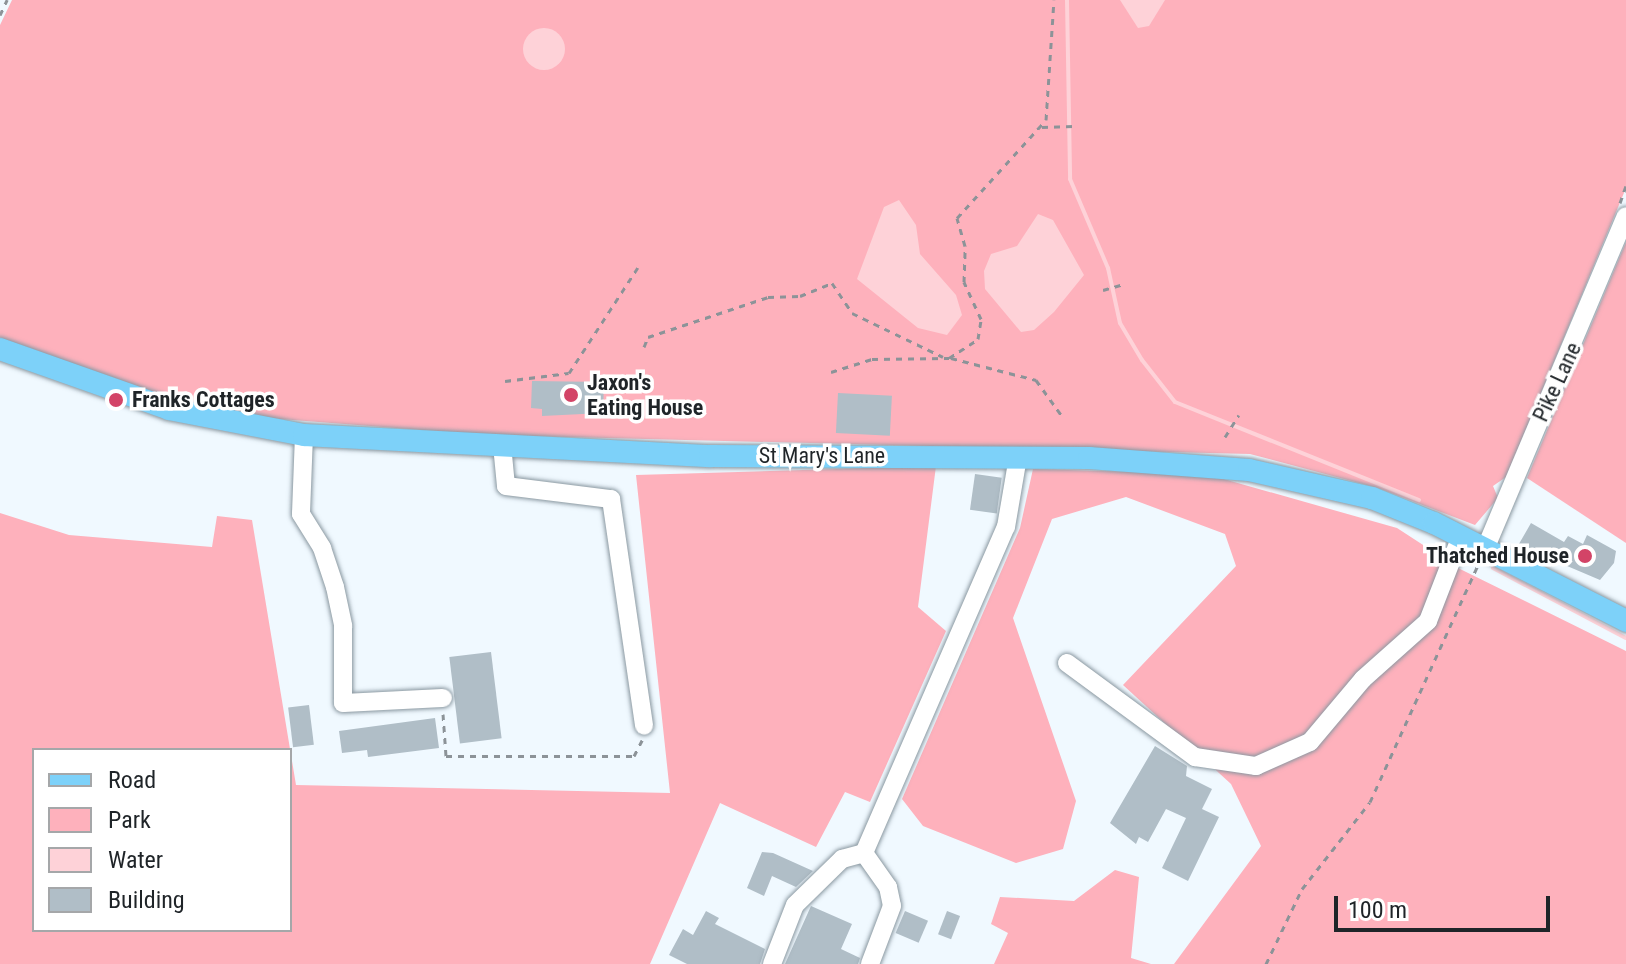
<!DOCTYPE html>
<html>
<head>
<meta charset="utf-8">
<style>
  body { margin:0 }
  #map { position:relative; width:1626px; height:964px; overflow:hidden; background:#f0f9ff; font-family:"Roboto Condensed",sans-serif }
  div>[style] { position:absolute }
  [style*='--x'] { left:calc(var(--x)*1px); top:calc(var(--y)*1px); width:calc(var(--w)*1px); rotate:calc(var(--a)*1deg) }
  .green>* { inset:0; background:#feb1bc }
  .water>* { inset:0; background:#fed2d8 }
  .round { border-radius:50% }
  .stream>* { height:4px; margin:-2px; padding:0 2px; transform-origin:2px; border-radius:2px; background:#fed2d8 }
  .building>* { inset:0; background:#b0bec7; transform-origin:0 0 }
  .path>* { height:3px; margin-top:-1.5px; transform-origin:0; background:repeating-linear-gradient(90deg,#8c9398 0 6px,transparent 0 12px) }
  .roads { filter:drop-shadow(0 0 2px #8a98a1) drop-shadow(0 0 2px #8a98a1) }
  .minor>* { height:18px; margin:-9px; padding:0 9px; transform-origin:9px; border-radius:9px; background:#fff }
  .major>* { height:22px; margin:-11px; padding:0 11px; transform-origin:11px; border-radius:11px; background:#7dd1f9 }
  .dots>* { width:22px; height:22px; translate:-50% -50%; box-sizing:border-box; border:4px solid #fff; border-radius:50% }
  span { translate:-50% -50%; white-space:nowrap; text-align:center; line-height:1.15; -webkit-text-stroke:7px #fff; paint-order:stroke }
  .poi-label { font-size:22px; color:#1f2428; font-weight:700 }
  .left { translate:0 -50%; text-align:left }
  .right { translate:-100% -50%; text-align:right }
  .street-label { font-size:22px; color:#1f2428 }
  .legend { position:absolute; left:32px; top:748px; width:260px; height:184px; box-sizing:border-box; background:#fff; border:2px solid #a5a7a9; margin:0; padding:10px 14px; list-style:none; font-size:24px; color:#1f2428 }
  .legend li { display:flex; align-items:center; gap:16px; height:40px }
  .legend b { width:40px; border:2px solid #a5a7a9 }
  .scale { position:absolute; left:1334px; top:896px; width:216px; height:36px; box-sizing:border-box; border:4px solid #1f2428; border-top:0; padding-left:10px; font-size:24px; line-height:28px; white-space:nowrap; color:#1f2428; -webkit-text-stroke:6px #fff; paint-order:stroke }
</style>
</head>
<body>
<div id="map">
  <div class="green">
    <div style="clip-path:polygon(12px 0,1626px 0,1626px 188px,1506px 477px,1493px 486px,1498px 498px,1475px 525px,1378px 488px,1250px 454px,487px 435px,267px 418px,171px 400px,0 338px,0 25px)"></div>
    <div style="clip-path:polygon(1626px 242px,1626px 543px,1527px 478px)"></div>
    <div style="clip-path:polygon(evenodd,936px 466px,918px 607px,946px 631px,870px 802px,845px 792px,816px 847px,720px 803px,650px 964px,0 964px,0 513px,69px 535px,212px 547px,217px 516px,252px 520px,296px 785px,670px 793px,636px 475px,936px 466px,34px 750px,290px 750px,290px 930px,34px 930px,34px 750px)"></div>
    <div style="clip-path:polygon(1033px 469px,1206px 474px,1397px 528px,1460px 569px,1626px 651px,1626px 964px,1174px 964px,1261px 846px,1231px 784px,1123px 685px,1236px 566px,1225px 534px,1126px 497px,1052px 519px,1013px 618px,1076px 801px,1063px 849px,1016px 863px,923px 826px,902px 799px,1020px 528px)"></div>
    <div style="clip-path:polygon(1115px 870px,1139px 877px,1131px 958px,1151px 964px,994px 964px,1008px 933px,991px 924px,1000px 897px,1074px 901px)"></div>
  </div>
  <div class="water">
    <div style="clip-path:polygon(1120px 0,1165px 0,1149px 26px,1138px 28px)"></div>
    <div class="round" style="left:523px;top:28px;width:42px;height:42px"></div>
    <div style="clip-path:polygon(899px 200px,916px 225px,920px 254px,956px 295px,962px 315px,947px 335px,918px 328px,857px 279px,884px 207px)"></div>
    <div style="clip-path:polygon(1038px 214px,1053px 220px,1084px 275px,1054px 312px,1034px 330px,1021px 332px,985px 289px,984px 271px,991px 254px,1017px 246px)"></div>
  </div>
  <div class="stream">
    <div style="--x:1067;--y:0;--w:179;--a:89"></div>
    <div style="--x:1070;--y:179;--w:97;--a:66.9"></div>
    <div style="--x:1108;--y:268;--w:56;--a:77.7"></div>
    <div style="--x:1120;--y:323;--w:43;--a:59.3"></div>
    <div style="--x:1142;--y:360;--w:53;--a:51.8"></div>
    <div style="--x:1175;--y:402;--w:263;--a:21.9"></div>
    <div style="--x:1493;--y:568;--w:150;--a:27.8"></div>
  </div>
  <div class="building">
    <div style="clip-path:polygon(532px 381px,604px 382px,603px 413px,542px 416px,542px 409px,531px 408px)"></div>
    <div style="left:838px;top:393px;width:54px;height:40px;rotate:3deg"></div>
    <div style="left:975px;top:474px;width:27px;height:36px;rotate:8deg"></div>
    <div style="clip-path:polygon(1531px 523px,1564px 542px,1568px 536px,1583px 544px,1587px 535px,1616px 551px,1614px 563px,1600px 580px,1553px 560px,1550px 566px,1516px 549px)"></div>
    <div style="left:491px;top:652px;width:87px;height:42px;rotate:83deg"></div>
    <div style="left:309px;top:705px;width:40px;height:21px;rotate:83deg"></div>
    <div style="clip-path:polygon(435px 718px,439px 748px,368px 757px,367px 750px,342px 753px,339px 731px)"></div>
    <div style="clip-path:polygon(1155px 746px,1187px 766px,1186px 776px,1212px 789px,1202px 809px,1219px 817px,1188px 881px,1162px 868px,1186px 818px,1166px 809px,1148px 842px,1139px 837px,1136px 844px,1110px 823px)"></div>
    <div style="clip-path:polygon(762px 852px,773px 853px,813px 871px,796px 887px,772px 876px,764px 896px,747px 888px)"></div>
    <div style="clip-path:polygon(811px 906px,852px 924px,841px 949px,860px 958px,858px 964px,785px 964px)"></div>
    <div style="clip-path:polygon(706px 911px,719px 918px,715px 924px,765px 949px,760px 964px,687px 964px,669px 955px,683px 929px,693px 935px)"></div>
    <div style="left:905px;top:911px;width:25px;height:24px;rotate:23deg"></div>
    <div style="left:947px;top:911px;width:14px;height:25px;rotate:21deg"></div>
  </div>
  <div class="path">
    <div style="--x:0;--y:15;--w:17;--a:-65"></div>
    <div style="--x:1042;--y:127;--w:32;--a:-2"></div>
    <div style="--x:1620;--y:203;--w:18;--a:-71"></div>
    <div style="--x:1103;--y:290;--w:19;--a:-16"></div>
    <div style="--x:644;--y:347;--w:11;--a:-68"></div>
    <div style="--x:648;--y:337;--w:126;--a:-18.4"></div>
    <div style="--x:768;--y:297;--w:32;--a:-2"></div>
    <div style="--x:800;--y:296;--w:35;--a:-22"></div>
    <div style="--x:832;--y:283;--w:36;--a:56"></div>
    <div style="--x:852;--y:313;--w:101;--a:25.8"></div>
    <div style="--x:951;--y:358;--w:88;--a:14.5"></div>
    <div style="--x:1036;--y:380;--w:44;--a:54.2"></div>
    <div style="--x:831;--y:372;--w:43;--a:-17.6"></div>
    <div style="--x:872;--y:359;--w:77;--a:-0.7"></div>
    <div style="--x:949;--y:358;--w:35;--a:-33"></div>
    <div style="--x:978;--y:339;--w:20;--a:-81"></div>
    <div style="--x:981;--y:319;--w:41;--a:-114.7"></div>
    <div style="--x:964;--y:282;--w:36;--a:-88"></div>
    <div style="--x:965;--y:246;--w:29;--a:-106"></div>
    <div style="--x:957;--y:218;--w:132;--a:-47.8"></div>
    <div style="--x:1046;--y:120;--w:120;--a:-86.2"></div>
    <div style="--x:505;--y:381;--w:64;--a:-7.1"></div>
    <div style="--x:569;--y:373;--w:126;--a:-56.9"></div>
    <div style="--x:1225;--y:437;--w:26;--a:-58"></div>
    <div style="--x:443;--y:714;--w:42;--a:85.9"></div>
    <div style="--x:446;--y:756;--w:188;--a:0"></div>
    <div style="--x:634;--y:756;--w:18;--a:-63"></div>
    <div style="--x:1266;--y:964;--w:83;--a:-64.4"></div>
    <div style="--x:1302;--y:889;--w:110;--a:-52"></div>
    <div style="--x:1370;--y:802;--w:263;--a:-65.5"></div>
  </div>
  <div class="roads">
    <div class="minor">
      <div style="--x:304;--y:435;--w:79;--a:92.2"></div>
      <div style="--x:301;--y:514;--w:40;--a:58"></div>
      <div style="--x:322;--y:548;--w:41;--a:71.6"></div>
      <div style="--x:335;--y:587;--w:40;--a:78"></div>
      <div style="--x:343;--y:626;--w:77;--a:90"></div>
      <div style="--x:343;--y:703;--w:100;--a:-2.9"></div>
      <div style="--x:502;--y:445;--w:41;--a:84.4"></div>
      <div style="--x:506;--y:486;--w:106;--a:7.1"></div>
      <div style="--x:611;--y:499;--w:229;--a:81.7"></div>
      <div style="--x:1486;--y:547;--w:359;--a:-67.1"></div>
      <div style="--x:1067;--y:663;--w:159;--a:36.3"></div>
      <div style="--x:1195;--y:757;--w:62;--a:8.4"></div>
      <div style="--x:1256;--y:766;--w:59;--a:-24"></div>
      <div style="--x:1310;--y:742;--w:82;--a:-49.9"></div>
      <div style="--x:1363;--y:679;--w:87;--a:-41.7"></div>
      <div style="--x:1428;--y:621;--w:91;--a:-68.8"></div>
      <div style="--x:864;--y:853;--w:356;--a:-66.5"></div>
      <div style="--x:1006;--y:527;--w:71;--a:-80.3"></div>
      <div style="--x:864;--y:853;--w:42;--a:54.8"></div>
      <div style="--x:888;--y:887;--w:19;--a:78"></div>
      <div style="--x:892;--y:906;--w:62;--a:110.8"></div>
      <div style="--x:772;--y:964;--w:63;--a:-68.7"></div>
      <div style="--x:795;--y:905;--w:66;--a:-44.4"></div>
      <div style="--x:842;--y:859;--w:23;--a:-15"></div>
    </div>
    <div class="major">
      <div style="--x:0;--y:349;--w:179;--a:19.5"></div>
      <div style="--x:169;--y:409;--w:137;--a:10.9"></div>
      <div style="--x:304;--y:435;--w:407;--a:3"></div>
      <div style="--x:710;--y:456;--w:379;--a:0.3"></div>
      <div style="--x:1089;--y:458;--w:160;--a:4.3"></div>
      <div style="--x:1249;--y:470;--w:126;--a:12.8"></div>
      <div style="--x:1372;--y:498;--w:67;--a:22"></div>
      <div style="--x:1434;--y:523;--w:216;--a:27"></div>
    </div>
  </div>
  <div class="dots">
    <div style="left:571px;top:395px;background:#d34467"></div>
    <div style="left:116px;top:400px;background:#d34467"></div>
    <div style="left:1585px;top:556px;background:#d34467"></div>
  </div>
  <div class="poi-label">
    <span class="left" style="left:587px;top:395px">Jaxon's<br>Eating House</span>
    <span class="left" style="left:132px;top:400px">Franks Cottages</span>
    <span class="right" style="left:1569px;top:556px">Thatched House</span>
  </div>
  <div class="street-label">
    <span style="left:1557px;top:382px;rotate:-65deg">Pike Lane</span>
    <span style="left:822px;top:456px">St Mary's Lane</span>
  </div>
  <ul class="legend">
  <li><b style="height:10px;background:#7dd1f9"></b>Road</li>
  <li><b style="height:22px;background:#feb1bc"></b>Park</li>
  <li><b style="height:22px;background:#fed2d8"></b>Water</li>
  <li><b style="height:22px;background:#b0bec7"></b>Building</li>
  </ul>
  <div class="scale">100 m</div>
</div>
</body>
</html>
